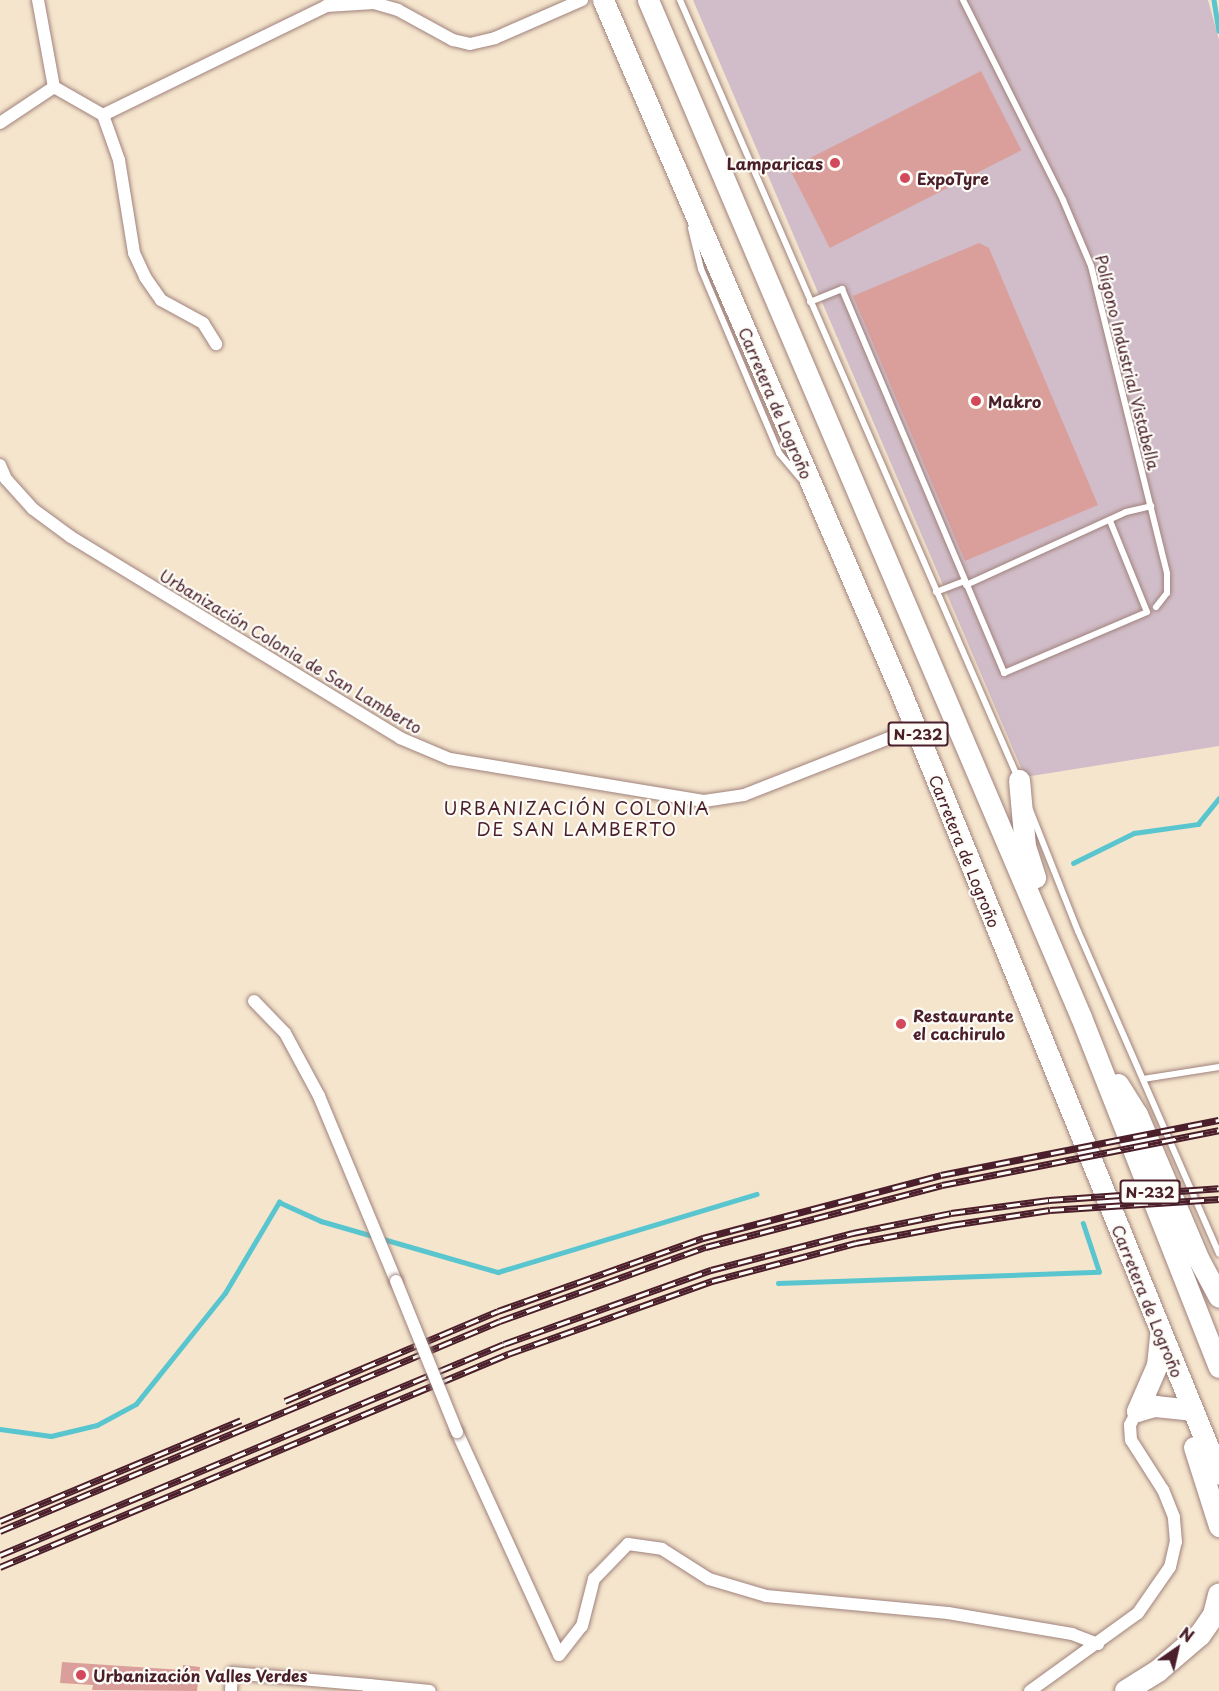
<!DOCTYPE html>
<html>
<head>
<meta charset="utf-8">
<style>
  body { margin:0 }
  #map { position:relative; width:1219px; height:1691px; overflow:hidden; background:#f5e5cd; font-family:"Playpen Sans",sans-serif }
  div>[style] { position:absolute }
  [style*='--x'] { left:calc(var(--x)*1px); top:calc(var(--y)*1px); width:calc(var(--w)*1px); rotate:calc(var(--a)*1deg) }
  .industrial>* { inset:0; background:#d1bdc9 }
  .stream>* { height:4.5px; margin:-2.25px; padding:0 2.25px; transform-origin:2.25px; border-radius:2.25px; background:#59c6cf }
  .building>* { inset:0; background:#da9f9b; transform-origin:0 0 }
  .roads { filter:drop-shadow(0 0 2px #a0827c) drop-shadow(0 0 2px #a0827c) }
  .service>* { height:6px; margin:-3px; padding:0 3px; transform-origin:3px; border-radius:3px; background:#fff }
  .minor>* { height:12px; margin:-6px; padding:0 6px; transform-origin:6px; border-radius:6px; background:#fff }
  .trunk>* { height:21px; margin:-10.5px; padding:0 10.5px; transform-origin:10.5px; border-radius:10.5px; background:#fff }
  .motorway>* { height:22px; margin:-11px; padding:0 11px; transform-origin:11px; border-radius:11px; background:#fff }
  .rail>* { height:7px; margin-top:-3.5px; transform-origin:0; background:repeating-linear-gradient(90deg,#fdfcf7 0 14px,#4a1f2b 0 28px); box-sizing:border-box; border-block:2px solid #4a1f2b }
  .bridges { filter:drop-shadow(0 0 2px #a0827c) drop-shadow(0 0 2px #a0827c) }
  .minor-bridge>* { height:12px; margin:-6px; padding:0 6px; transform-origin:6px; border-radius:6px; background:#fff }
  .dots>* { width:16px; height:16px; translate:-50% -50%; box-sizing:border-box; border:3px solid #fdfcf7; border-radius:50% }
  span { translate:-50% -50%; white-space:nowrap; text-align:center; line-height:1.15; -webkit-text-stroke:4.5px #fdfcf7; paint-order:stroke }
  .shield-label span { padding:2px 4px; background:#fdfcf7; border:2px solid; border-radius:4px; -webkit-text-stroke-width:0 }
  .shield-label { font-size:15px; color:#4a1f2b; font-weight:700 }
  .poi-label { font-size:16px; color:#4a1f2b; font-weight:700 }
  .right { translate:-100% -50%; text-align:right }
  .left { translate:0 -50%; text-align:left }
  .street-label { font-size:16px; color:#4a1f2b }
  .neighbourhood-label { font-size:18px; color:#4a1f2b; letter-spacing:1.5px }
  .north { position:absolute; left:1147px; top:1619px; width:60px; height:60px; -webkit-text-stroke:4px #fdfcf7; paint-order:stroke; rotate:34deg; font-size:16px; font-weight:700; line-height:24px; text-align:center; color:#4a1f2b }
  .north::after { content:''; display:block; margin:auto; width:21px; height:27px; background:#4a1f2b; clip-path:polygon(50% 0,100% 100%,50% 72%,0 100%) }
</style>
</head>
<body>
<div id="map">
  <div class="industrial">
    <div style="clip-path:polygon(693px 0,1208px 0,1219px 40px,1219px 746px,1025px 777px)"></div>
  </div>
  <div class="stream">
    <div style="--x:1214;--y:0;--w:31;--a:81"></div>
    <div style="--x:1073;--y:863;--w:68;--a:-26.2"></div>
    <div style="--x:1134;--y:833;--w:65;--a:-8"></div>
    <div style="--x:1198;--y:824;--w:33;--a:-51"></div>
    <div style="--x:778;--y:1283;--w:321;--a:-2"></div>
    <div style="--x:1099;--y:1272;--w:51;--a:-108.4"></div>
    <div style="--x:0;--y:1429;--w:51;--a:7.8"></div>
    <div style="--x:51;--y:1436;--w:47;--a:-13.4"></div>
    <div style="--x:97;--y:1425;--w:44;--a:-28.3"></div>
    <div style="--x:136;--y:1404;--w:142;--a:-51.3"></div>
    <div style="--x:225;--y:1293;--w:106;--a:-59.3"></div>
    <div style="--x:279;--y:1202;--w:46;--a:24.3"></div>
    <div style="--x:321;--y:1221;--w:184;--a:16.1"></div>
    <div style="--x:498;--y:1272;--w:270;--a:-16.8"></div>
  </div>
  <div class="building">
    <div style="left:981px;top:71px;width:89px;height:215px;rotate:63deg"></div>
    <div style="clip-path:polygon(979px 243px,989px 248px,1098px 505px,965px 561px,853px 296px)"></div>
    <div style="clip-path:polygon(62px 1662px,183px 1670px,183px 1665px,200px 1667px,197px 1691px,92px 1690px,93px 1685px,60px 1683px)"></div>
  </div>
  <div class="roads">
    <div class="service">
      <div style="--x:680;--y:0;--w:848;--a:66.52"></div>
      <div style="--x:963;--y:0;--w:224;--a:63.4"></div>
      <div style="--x:1063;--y:200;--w:72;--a:67"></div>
      <div style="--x:1091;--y:266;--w:317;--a:76.1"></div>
      <div style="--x:1167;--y:574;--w:19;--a:90"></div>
      <div style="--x:1167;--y:593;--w:18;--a:128"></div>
      <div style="--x:691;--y:228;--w:42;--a:76.3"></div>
      <div style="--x:701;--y:269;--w:200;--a:67"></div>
      <div style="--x:779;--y:453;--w:33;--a:50"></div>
      <div style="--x:810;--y:302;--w:35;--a:-22"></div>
      <div style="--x:842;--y:289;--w:417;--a:67.1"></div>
      <div style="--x:1004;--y:673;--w:155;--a:-23.1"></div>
      <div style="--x:1147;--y:612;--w:98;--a:-112.1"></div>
      <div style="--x:966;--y:585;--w:176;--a:-24.5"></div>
      <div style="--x:1126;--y:512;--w:26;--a:-13"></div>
      <div style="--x:936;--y:592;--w:31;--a:-21"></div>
      <div style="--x:1030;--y:810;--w:130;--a:68.4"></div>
      <div style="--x:1078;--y:931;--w:352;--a:66.4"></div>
      <div style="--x:1143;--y:1079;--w:77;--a:-9"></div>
    </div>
    <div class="minor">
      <div style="--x:38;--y:0;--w:88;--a:79.6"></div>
      <div style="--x:103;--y:115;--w:248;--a:-26"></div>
      <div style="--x:326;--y:6;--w:48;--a:-3.6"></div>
      <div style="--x:374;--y:3;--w:25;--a:16"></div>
      <div style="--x:398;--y:10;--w:63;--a:28.6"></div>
      <div style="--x:453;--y:40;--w:17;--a:13"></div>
      <div style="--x:470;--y:44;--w:26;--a:-13"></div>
      <div style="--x:495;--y:38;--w:95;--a:-23.6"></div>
      <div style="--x:0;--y:123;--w:65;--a:-33.7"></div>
      <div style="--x:54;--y:87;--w:56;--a:29.7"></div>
      <div style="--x:103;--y:115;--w:48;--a:70.4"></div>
      <div style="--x:119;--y:160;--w:94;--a:80.8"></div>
      <div style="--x:134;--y:253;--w:26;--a:65"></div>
      <div style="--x:145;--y:277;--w:28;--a:55"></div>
      <div style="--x:161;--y:300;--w:48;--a:28.7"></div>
      <div style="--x:203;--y:323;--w:25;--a:58"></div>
      <div style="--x:0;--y:465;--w:15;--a:67"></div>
      <div style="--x:6;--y:479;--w:40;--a:48"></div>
      <div style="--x:33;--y:509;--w:47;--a:36.4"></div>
      <div style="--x:71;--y:537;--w:386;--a:31.4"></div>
      <div style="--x:400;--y:738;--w:54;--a:22.8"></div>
      <div style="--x:450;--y:759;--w:257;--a:9.4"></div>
      <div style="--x:704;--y:801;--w:40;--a:-8.5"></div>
      <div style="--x:744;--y:795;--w:184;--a:-21.4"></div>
      <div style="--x:254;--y:1001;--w:45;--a:45.9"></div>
      <div style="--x:285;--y:1033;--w:72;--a:61.6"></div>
      <div style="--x:319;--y:1096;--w:200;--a:67.4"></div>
      <div style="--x:457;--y:1432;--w:245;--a:65.4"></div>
      <div style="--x:559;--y:1655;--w:37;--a:-52"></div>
      <div style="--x:582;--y:1626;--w:49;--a:-75.7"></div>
      <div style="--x:594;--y:1579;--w:49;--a:-45.8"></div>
      <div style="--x:628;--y:1544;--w:34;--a:8"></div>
      <div style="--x:662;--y:1549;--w:56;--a:32.6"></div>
      <div style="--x:709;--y:1579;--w:59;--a:16.6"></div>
      <div style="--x:766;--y:1596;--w:183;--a:5.3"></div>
      <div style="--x:948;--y:1613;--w:126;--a:9.6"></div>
      <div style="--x:1072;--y:1634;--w:28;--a:21"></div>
      <div style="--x:231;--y:1691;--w:18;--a:-87"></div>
      <div style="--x:232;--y:1673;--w:138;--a:5"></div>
      <div style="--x:369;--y:1691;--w:6;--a:-90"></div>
      <div style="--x:369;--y:1685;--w:61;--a:5.6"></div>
      <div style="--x:1030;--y:1691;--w:133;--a:-35.8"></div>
      <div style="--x:1138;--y:1613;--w:56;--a:-55.2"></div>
      <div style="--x:1170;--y:1567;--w:26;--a:-77"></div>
      <div style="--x:1176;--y:1542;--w:25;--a:-95"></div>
      <div style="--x:1174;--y:1517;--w:29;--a:-112"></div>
      <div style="--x:1163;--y:1490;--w:59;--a:-122.6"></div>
      <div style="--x:1131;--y:1440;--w:15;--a:-94"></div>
      <div style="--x:1130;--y:1425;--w:16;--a:-63"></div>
    </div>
    <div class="trunk">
      <div style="--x:603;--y:0;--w:751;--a:66.71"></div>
      <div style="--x:900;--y:690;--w:846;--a:67.86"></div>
      <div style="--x:648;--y:0;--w:1105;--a:66.94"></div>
      <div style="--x:1081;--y:1017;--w:376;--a:68.5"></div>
      <div style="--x:1019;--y:780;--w:66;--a:84.8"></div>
      <div style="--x:1025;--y:846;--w:33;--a:72"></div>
      <div style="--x:1118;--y:1084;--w:36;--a:58"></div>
      <div style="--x:1137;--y:1114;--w:156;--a:67"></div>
      <div style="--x:1198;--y:1258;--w:44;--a:61.7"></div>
      <div style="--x:1137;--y:1411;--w:50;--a:-66.5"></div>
      <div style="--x:1157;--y:1365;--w:30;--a:-84"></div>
      <div style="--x:1137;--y:1411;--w:19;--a:-16"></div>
      <div style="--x:1155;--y:1406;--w:37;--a:6"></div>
      <div style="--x:1194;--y:1447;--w:83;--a:72.4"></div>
    </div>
    <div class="motorway">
      <div style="--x:1126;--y:1691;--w:38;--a:-32"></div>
      <div style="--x:1158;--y:1671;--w:55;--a:-40.6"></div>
      <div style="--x:1200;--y:1635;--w:24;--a:-55"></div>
      <div style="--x:1214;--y:1615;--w:21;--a:-76"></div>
    </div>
  </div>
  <div class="rail">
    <div style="--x:285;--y:1401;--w:231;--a:-22.9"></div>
    <div style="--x:498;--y:1311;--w:218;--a:-19.6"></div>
    <div style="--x:703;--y:1238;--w:246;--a:-14.8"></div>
    <div style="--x:941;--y:1175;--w:283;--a:-11.2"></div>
    <div style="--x:0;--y:1521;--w:261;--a:-22.7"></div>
    <div style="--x:0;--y:1531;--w:542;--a:-22.78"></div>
    <div style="--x:500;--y:1321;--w:219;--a:-19.8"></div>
    <div style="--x:706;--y:1247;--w:244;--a:-14.7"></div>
    <div style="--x:942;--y:1185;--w:282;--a:-11.2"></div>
    <div style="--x:0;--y:1555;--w:546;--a:-22.72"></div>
    <div style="--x:504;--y:1344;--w:220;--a:-19.7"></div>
    <div style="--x:711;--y:1270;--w:147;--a:-14.6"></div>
    <div style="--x:853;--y:1233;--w:100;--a:-11.5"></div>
    <div style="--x:951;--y:1213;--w:99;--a:-7.6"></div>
    <div style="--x:1049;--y:1200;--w:170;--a:-4"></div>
    <div style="--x:0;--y:1567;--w:551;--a:-22.75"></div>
    <div style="--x:508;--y:1354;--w:217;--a:-19.7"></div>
    <div style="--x:712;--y:1281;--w:149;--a:-14.8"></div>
    <div style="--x:856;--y:1243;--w:97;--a:-10.7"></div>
    <div style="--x:951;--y:1225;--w:100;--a:-8.6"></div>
    <div style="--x:1050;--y:1210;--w:169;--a:-3.7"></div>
  </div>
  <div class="bridges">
    <div class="minor-bridge">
      <div style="--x:396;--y:1281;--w:163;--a:68"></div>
    </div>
  </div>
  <div class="dots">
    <div style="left:835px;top:163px;background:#d1495b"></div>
    <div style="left:905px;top:178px;background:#d1495b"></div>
    <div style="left:976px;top:401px;background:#d1495b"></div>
    <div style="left:901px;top:1024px;background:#d1495b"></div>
    <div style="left:81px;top:1675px;background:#d1495b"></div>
  </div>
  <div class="shield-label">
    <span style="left:918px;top:734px">N-232</span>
    <span style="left:1150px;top:1192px">N-232</span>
  </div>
  <div class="poi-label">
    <span class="right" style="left:823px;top:163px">Lamparicas</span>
    <span class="left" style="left:917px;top:178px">ExpoTyre</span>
    <span class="left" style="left:988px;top:401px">Makro</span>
    <span class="left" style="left:913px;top:1024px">Restaurante<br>el cachirulo</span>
    <span class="left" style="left:93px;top:1675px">Urbanización Valles Verdes</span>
  </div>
  <div class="street-label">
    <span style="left:1128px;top:362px;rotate:76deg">Polígono Industrial Vistabella</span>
    <span style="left:776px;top:403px;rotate:67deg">Carretera de Logroño</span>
    <span style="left:291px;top:651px;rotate:31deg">Urbanización Colonia de San Lamberto</span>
    <span style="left:965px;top:851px;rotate:68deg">Carretera de Logroño</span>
    <span style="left:1148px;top:1301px;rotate:68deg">Carretera de Logroño</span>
  </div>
  <div class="neighbourhood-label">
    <span style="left:577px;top:819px">URBANIZACIÓN COLONIA<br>DE SAN LAMBERTO</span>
  </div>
  <div class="north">N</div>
</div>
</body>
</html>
